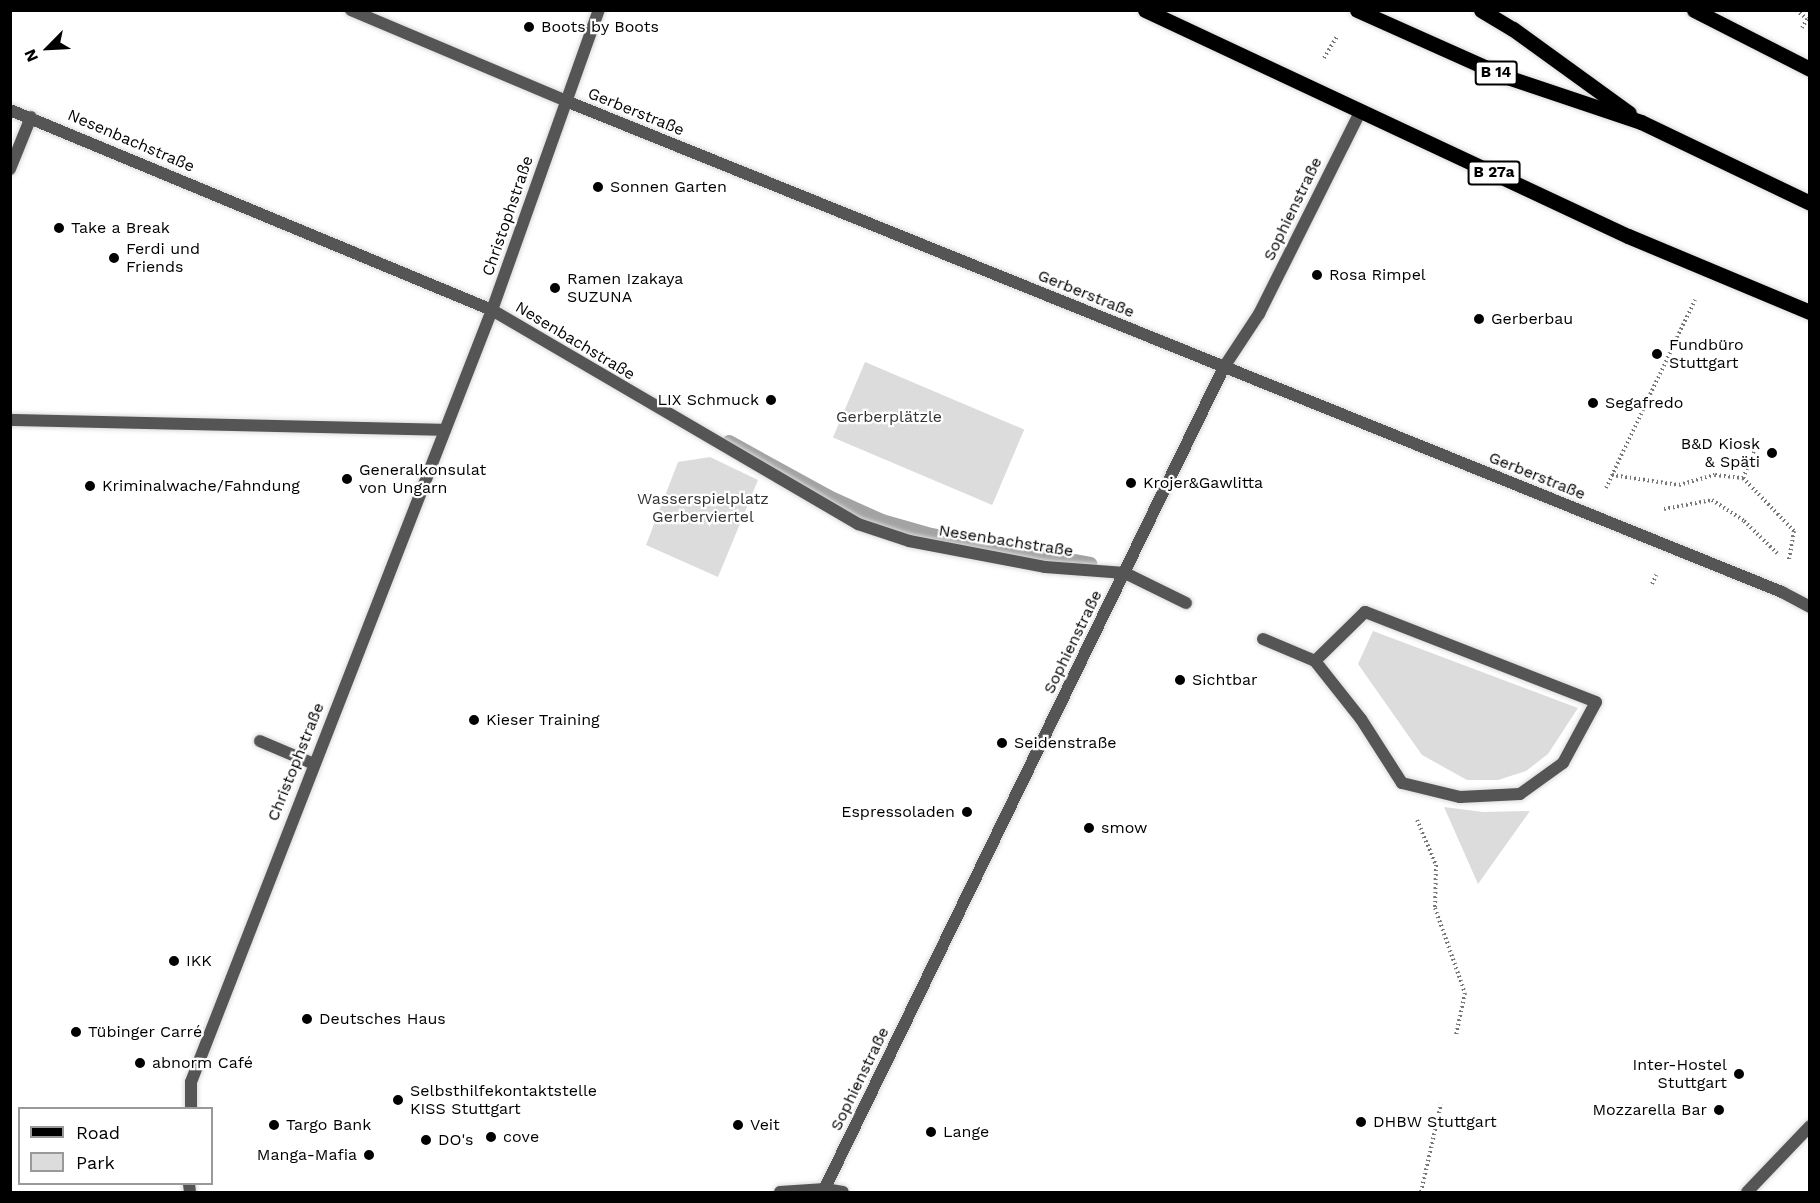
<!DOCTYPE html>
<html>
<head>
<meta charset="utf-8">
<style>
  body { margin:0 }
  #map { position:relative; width:1820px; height:1203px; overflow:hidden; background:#fff; font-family:"Work Sans",sans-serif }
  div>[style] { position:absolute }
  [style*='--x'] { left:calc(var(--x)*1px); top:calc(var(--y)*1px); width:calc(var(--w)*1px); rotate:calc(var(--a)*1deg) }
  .green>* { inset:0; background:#dcdcdc; transform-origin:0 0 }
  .stream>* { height:14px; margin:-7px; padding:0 7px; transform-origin:7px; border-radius:7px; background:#a3a3a3 }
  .path>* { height:4px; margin-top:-2px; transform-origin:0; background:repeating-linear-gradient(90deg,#777 0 1.5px,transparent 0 4.5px) }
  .roads { filter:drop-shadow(0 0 2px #dbdbdb) drop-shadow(0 0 2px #dbdbdb) }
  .service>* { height:12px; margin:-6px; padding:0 6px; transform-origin:6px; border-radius:6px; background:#555 }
  .pedestrian>* { height:12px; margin:-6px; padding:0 6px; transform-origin:6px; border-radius:6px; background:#555 }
  .minor>* { height:12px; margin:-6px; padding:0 6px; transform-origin:6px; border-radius:6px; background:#555 }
  .primary>* { height:15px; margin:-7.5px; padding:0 7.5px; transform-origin:7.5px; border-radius:7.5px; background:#000 }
  .dots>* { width:16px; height:16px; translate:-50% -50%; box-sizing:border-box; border:3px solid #fff; border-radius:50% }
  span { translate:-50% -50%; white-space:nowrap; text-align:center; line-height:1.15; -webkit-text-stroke:4.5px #fff; paint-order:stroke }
  .shield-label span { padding:2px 4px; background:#fff; border:2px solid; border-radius:4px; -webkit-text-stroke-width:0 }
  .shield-label { font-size:15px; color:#000; font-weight:700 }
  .poi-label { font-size:16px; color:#000 }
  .left { translate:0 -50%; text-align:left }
  .right { translate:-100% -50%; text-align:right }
  .street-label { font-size:16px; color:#000 }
  .park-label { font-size:16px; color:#333 }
  .frame { position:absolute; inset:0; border:12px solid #000; pointer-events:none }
  .legend { position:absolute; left:18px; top:1107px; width:195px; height:78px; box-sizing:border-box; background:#fff; border:2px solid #999; margin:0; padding:8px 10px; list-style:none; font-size:18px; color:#000 }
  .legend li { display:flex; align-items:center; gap:12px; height:30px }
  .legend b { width:30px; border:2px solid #999 }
  .north { position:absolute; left:18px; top:18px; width:60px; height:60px; -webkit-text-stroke:4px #fff; paint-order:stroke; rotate:246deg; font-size:16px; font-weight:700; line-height:24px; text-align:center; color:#000 }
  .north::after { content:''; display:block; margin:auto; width:21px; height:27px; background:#000; clip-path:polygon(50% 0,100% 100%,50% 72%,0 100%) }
</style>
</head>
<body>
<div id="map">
  <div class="green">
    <div style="left:865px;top:362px;width:173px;height:82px;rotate:23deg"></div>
    <div style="clip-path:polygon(710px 457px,758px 480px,718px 577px,646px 545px,678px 462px)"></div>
    <div style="clip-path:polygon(1373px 631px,1578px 708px,1548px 754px,1526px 771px,1498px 780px,1467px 780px,1422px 755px,1358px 664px)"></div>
    <div style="clip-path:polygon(1444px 807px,1483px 812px,1530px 811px,1478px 884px)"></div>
  </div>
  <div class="stream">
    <div style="--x:729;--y:442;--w:114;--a:28.8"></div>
    <div style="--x:829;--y:497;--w:58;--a:24.4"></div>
    <div style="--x:882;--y:521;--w:51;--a:15.9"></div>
    <div style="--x:931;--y:535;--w:162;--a:10.3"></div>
  </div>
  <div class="path">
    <div style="--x:1796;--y:10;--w:14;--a:39"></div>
    <div style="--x:1807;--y:19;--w:10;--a:119"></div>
    <div style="--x:1324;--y:58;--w:26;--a:-59"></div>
    <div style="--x:1612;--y:475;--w:68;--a:8.5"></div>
    <div style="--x:1679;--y:485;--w:37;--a:-16"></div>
    <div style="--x:1715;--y:475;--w:28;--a:6"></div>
    <div style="--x:1743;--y:478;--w:74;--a:46.1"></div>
    <div style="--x:1794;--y:531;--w:29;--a:100"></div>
    <div style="--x:1743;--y:478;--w:31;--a:-68"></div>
    <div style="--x:1606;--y:488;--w:208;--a:-64.7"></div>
    <div style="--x:1664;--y:509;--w:49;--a:-10.6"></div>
    <div style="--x:1712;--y:500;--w:38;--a:33"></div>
    <div style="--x:1744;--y:521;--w:49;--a:44.2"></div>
    <div style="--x:1652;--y:584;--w:10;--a:-66"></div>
    <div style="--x:1417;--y:820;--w:49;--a:67.1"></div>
    <div style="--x:1436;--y:865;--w:43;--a:91.3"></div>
    <div style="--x:1435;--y:908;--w:90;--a:70.6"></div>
    <div style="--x:1465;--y:993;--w:43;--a:102.1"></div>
    <div style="--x:1421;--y:1192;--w:90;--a:-77.2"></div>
  </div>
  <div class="roads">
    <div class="service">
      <div style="--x:1125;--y:573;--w:68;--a:26.2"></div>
      <div style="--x:260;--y:741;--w:59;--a:23.1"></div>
    </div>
    <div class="pedestrian">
      <div style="--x:10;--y:169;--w:56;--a:-68"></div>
      <div style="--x:492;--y:310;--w:424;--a:30.3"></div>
      <div style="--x:858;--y:524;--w:54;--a:18.4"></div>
      <div style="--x:909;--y:541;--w:138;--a:10.8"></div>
      <div style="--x:1045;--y:567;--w:80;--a:4.3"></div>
      <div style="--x:10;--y:420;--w:435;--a:1.3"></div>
      <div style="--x:1263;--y:639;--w:56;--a:22.9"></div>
      <div style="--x:1315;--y:661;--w:74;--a:51.6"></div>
      <div style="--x:1361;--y:719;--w:76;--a:57.4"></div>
      <div style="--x:1402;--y:783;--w:60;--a:13.6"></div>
      <div style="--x:1460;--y:797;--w:60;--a:-2.9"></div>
      <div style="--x:1520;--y:794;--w:53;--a:-35.8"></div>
      <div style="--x:1563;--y:763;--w:69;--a:-61.6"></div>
      <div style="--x:1596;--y:702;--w:248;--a:-158.7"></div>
      <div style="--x:1365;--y:612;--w:70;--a:135.6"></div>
    </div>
    <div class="minor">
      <div style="--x:351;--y:10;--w:233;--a:22.9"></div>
      <div style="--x:566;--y:101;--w:1311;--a:21.99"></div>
      <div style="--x:1782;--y:592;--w:32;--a:28"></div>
      <div style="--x:10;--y:110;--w:522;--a:22.54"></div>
      <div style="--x:191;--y:1108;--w:26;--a:-90"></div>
      <div style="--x:191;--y:1082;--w:829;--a:-68.7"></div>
      <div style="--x:492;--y:310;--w:319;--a:-70.4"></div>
      <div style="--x:189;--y:1184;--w:8;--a:83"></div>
      <div style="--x:780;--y:1192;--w:45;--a:-3.8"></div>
      <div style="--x:825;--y:1189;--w:18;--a:9"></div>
      <div style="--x:823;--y:1192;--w:917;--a:-64.08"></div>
      <div style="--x:1224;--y:367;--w:64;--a:-56.6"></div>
      <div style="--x:1259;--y:314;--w:228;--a:-63.4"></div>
      <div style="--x:1747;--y:1192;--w:91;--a:-46.3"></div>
    </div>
    <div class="primary">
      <div style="--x:1145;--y:10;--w:533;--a:25.08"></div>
      <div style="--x:1628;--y:236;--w:197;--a:22.7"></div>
      <div style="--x:1357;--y:10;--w:164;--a:24.1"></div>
      <div style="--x:1507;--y:77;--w:141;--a:18.6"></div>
      <div style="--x:1641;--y:122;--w:187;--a:25.6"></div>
      <div style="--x:1481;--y:10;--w:37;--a:31"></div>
      <div style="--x:1513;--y:29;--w:143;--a:35.9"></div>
      <div style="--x:1694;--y:10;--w:130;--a:27"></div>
    </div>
  </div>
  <div class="dots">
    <div style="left:529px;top:27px;background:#000"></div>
    <div style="left:598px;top:187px;background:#000"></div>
    <div style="left:59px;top:228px;background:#000"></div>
    <div style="left:114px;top:258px;background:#000"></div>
    <div style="left:1317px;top:275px;background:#000"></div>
    <div style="left:555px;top:288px;background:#000"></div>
    <div style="left:1479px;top:319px;background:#000"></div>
    <div style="left:1657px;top:354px;background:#000"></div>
    <div style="left:771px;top:400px;background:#000"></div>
    <div style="left:1593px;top:403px;background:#000"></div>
    <div style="left:1772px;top:453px;background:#000"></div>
    <div style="left:347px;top:479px;background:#000"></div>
    <div style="left:1131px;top:483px;background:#000"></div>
    <div style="left:90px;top:486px;background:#000"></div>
    <div style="left:1180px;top:680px;background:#000"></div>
    <div style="left:474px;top:720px;background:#000"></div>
    <div style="left:1002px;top:743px;background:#000"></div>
    <div style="left:967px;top:812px;background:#000"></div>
    <div style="left:1089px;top:828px;background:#000"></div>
    <div style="left:174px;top:961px;background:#000"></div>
    <div style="left:307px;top:1019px;background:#000"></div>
    <div style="left:76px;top:1032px;background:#000"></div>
    <div style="left:140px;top:1063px;background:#000"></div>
    <div style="left:1739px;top:1074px;background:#000"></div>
    <div style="left:398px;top:1100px;background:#000"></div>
    <div style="left:1719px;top:1110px;background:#000"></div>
    <div style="left:1361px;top:1122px;background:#000"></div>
    <div style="left:274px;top:1125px;background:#000"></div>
    <div style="left:738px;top:1125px;background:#000"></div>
    <div style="left:931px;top:1132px;background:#000"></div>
    <div style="left:491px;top:1137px;background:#000"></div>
    <div style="left:426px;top:1140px;background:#000"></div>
    <div style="left:369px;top:1155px;background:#000"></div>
  </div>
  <div class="shield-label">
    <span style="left:1496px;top:73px">B 14</span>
    <span style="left:1494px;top:173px">B 27a</span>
  </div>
  <div class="poi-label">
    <span class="left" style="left:541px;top:27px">Boots by Boots</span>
    <span class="left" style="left:610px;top:187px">Sonnen Garten</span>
    <span class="left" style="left:71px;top:228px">Take a Break</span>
    <span class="left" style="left:126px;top:258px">Ferdi und<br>Friends</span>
    <span class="left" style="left:1329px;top:275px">Rosa Rimpel</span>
    <span class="left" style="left:567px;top:288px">Ramen Izakaya<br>SUZUNA</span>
    <span class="left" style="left:1491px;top:319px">Gerberbau</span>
    <span class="left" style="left:1669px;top:354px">Fundbüro<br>Stuttgart</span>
    <span class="right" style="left:759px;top:400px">LIX Schmuck</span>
    <span class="left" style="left:1605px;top:403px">Segafredo</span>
    <span class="right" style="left:1760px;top:453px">B&amp;D Kiosk<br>&amp; Späti</span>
    <span class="left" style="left:359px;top:479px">Generalkonsulat<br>von Ungarn</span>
    <span class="left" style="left:1143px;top:483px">Krojer&amp;Gawlitta</span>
    <span class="left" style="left:102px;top:486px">Kriminalwache/Fahndung</span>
    <span class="left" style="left:1192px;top:680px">Sichtbar</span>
    <span class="left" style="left:486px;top:720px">Kieser Training</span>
    <span class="left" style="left:1014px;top:743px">Seidenstraße</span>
    <span class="right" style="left:955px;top:812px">Espressoladen</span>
    <span class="left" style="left:1101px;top:828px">smow</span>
    <span class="left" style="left:186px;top:961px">IKK</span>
    <span class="left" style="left:319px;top:1019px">Deutsches Haus</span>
    <span class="left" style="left:88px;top:1032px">Tübinger Carré</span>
    <span class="left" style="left:152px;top:1063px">abnorm Café</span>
    <span class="right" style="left:1727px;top:1074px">Inter-Hostel<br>Stuttgart</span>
    <span class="left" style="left:410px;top:1100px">Selbsthilfekontaktstelle<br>KISS Stuttgart</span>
    <span class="right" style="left:1707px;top:1110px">Mozzarella Bar</span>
    <span class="left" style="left:1373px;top:1122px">DHBW Stuttgart</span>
    <span class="left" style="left:286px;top:1125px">Targo Bank</span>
    <span class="left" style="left:750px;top:1125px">Veit</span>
    <span class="left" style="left:943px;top:1132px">Lange</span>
    <span class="left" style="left:503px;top:1137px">cove</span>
    <span class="left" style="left:438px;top:1140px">DO's</span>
    <span class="right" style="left:357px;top:1155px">Manga-Mafia</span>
  </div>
  <div class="street-label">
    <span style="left:636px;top:112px;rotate:22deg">Gerberstraße</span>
    <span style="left:131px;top:141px;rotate:23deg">Nesenbachstraße</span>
    <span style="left:1293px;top:209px;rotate:-64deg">Sophienstraße</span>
    <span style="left:508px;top:216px;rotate:-71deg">Christophstraße</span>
    <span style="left:1086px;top:294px;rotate:22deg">Gerberstraße</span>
    <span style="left:575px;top:341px;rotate:31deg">Nesenbachstraße</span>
    <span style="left:1537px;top:476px;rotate:22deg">Gerberstraße</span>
    <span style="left:1006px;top:541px;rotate:9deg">Nesenbachstraße</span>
    <span style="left:1073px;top:642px;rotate:-64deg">Sophienstraße</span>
    <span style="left:296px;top:762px;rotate:-68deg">Christophstraße</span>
    <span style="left:860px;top:1079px;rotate:-64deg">Sophienstraße</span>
  </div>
  <div class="park-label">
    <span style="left:889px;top:417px">Gerberplätzle</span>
    <span style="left:703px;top:508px">Wasserspielplatz<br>Gerberviertel</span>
  </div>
  <div class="frame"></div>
  <ul class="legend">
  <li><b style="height:8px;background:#000"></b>Road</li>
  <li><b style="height:16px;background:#dcdcdc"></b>Park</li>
  </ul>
  <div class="north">N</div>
</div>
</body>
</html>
